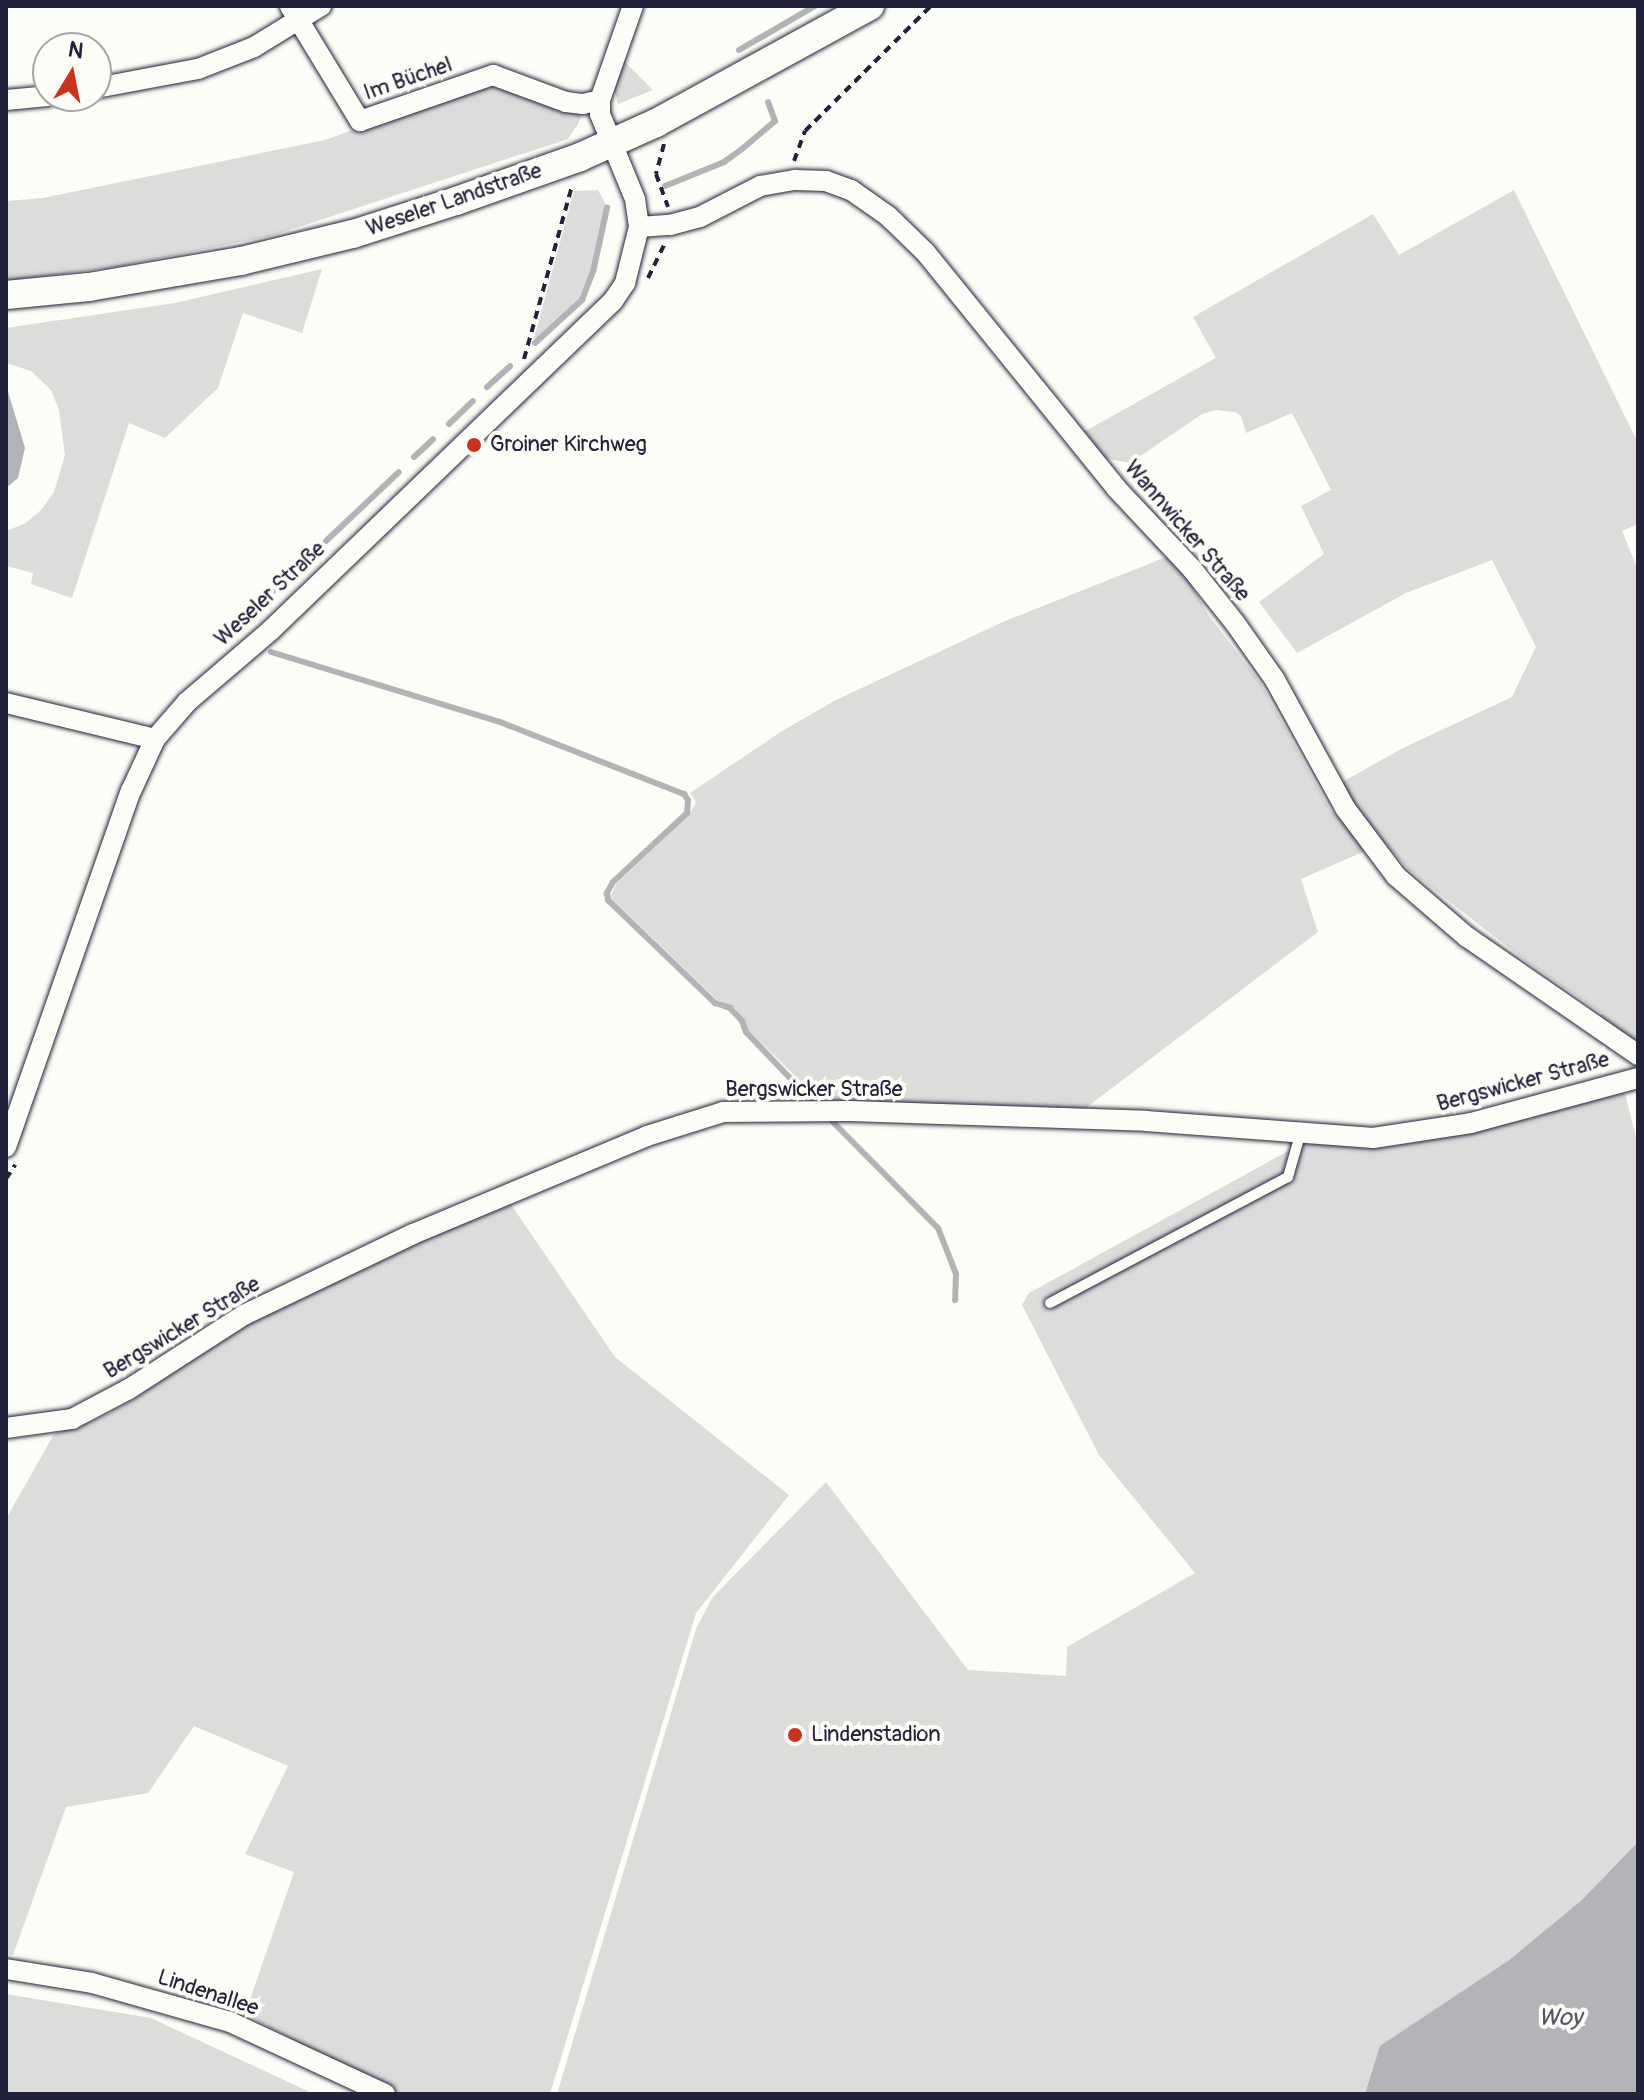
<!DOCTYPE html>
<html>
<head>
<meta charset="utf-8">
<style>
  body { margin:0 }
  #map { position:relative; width:1644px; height:2100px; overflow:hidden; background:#fdfcf7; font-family:Pangolin,sans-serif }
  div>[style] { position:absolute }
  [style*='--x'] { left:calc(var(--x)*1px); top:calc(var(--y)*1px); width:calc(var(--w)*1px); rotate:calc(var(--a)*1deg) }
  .green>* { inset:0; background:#dddcdb }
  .water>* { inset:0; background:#b2b2b7 }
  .stream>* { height:6px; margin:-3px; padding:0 3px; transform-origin:3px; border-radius:3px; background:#b2b2b7 }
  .path>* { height:4px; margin-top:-2px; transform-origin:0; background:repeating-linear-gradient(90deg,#22223b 0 8px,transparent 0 14px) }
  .roads { filter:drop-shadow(0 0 2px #22223b) drop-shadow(0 0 2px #22223b) }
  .service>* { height:10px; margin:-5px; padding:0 5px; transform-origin:5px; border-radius:5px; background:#fdfcf7 }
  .minor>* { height:20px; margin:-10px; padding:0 10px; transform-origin:10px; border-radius:10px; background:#fdfcf7 }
  .secondary>* { height:28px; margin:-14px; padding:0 14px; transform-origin:14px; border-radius:14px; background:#fdfcf7 }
  .dots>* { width:22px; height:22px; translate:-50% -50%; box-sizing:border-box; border:4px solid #fdfcf7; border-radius:50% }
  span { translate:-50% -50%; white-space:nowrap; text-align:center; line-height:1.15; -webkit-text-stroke:8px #fdfcf7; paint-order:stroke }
  .street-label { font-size:22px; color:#22223b }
  .poi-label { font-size:22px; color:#22223b }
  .left { translate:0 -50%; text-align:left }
  .water-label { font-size:24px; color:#545466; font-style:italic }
  .frame { position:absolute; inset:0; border:8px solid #22223b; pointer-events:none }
  .north { position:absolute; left:32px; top:32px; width:80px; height:80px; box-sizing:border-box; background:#fdfcf7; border:2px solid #a5a5ac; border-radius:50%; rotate:10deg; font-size:22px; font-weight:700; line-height:32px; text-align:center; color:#22223b }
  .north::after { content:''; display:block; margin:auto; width:28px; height:36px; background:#c8321e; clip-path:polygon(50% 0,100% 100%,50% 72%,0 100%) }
</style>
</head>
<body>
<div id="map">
  <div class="green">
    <div style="clip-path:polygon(621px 58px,653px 90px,618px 104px,614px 88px)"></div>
    <div style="clip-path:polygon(492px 80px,579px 112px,581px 116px,578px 124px,568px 139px,271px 236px,120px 266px,6px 281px,6px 201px,43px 198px,325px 140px)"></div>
    <div style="clip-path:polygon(598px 190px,608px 209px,594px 273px,583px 301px,535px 345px,533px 342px,574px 191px)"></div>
    <div style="clip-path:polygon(1514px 190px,1638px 443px,1638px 524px,1622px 531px,1638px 570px,1638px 1048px,1593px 1020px,1603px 1014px,1527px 962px,1409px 870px,1350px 804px,1339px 784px,1401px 749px,1512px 697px,1536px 647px,1492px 560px,1406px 593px,1297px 653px,1259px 602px,1324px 554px,1301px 506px,1331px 490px,1292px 413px,1246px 433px,1241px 416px,1235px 412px,1216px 410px,1202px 414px,1130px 463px,1103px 458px,1080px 434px,1216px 358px,1193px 317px,1373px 214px,1399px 255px)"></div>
    <div style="clip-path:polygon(322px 269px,302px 333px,243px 313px,218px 388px,165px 438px,129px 423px,72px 598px,31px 584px,33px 573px,6px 566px,6px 531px,26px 523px,42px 509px,54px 492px,65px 455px,59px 410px,51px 390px,31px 371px,6px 363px,6px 328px,175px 303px)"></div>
    <div style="clip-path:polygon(1174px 554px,1209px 616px,1260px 682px,1331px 811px,1372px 848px,1301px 879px,1318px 932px,1083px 1110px,821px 1101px,749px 1031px,736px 1009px,717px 1000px,610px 897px,617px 883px,689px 815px,696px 802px,690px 793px,782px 731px,836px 700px,1005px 621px)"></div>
    <div style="clip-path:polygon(1624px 1090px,1638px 1145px,1638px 2094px,557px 2094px,696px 1629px,712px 1598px,826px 1482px,968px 1670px,1066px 1676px,1067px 1647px,1195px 1573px,1099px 1455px,1022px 1305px,1029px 1293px,1301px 1144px,1391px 1146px,1456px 1135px)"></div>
    <div style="clip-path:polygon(510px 1203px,615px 1357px,789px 1495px,696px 1613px,550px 2094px,394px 2094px,245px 2014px,294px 1872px,245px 1854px,288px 1766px,194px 1726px,148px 1793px,66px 1807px,13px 1955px,6px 1954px,6px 1519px,54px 1434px,96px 1420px,133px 1400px,235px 1330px,415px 1241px)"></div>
    <div style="clip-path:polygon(6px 1994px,151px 2018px,314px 2094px,6px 2094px)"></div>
  </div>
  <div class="water">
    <div style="clip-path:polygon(6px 385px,25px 448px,18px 478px,6px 488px)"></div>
    <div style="clip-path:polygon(1638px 1842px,1638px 2094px,1365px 2094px,1380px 2046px,1508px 1961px,1582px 1900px)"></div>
  </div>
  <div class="stream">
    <div style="--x:739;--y:50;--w:88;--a:-30.1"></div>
    <div style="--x:665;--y:186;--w:64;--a:-22.1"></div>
    <div style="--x:724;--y:162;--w:22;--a:-36"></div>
    <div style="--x:742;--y:149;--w:43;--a:-40.3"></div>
    <div style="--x:775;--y:121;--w:20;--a:-110"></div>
    <div style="--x:535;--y:343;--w:64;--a:-42.5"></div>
    <div style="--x:582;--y:300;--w:30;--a:-69"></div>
    <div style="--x:593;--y:272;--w:66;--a:-77.7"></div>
    <div style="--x:487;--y:387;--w:31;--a:-42"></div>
    <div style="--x:449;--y:424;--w:33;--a:-44"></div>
    <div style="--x:414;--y:457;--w:26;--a:-43"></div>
    <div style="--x:326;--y:541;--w:100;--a:-43.4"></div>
    <div style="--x:246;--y:624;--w:6;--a:-121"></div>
    <div style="--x:243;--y:619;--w:89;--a:-43.2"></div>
    <div style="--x:271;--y:652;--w:239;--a:17"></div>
    <div style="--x:500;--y:722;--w:198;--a:21.4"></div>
    <div style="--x:684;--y:794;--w:7;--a:56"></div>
    <div style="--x:688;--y:800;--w:13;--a:94"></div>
    <div style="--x:687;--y:813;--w:101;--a:137"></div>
    <div style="--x:613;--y:882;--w:13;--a:119"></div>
    <div style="--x:607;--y:893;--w:7;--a:82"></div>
    <div style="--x:608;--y:900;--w:149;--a:43.9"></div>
    <div style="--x:715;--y:1003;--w:16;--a:18"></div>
    <div style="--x:730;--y:1008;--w:18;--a:47"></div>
    <div style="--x:742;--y:1021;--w:12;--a:70"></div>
    <div style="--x:746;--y:1032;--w:95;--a:46.3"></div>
    <div style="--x:832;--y:1121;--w:151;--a:45.3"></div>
    <div style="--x:938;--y:1228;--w:49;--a:68.6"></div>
    <div style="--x:956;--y:1274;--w:26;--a:92"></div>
  </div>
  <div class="path">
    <div style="--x:664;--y:144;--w:31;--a:105"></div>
    <div style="--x:656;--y:174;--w:35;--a:70"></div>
    <div style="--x:794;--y:161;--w:32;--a:-70"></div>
    <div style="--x:805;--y:131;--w:177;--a:-44.8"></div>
    <div style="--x:648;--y:278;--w:39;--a:-64"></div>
    <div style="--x:524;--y:359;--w:180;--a:-74.5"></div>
    <div style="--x:6;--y:1179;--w:17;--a:-57"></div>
  </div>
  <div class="roads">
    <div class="service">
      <div style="--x:1050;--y:1303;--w:269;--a:-27.9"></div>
      <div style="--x:1288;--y:1177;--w:44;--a:-74.1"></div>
    </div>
    <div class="minor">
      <div style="--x:290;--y:6;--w:135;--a:58.7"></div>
      <div style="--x:360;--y:121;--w:141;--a:-19.1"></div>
      <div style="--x:493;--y:75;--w:78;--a:20.3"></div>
      <div style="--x:566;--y:102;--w:17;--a:7"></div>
      <div style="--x:583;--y:104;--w:17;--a:-13"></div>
      <div style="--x:96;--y:88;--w:104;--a:-10.6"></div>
      <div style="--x:198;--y:69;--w:60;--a:-21.4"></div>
      <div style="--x:254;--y:47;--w:79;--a:-31.5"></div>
      <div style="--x:6;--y:100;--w:42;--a:-5.4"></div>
      <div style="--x:639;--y:227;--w:31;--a:-4"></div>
      <div style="--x:670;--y:225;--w:31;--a:-15"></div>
      <div style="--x:700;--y:217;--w:68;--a:-27.3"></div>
      <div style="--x:760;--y:186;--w:36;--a:-10"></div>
      <div style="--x:795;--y:180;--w:31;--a:2"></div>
      <div style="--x:826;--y:181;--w:27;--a:20"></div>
      <div style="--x:851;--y:190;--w:45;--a:35.1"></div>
      <div style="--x:888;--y:216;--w:53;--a:44.2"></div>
      <div style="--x:926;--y:253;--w:302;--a:51"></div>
      <div style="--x:1116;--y:488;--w:111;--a:46.8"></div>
      <div style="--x:1192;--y:569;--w:69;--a:51.5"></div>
      <div style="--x:1235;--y:623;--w:70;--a:54.9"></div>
      <div style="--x:1275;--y:680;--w:146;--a:61.3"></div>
      <div style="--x:1345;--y:808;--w:85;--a:53.1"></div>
      <div style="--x:1396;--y:876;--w:94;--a:40.7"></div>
      <div style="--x:1467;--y:937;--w:208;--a:34.6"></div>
      <div style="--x:6;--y:703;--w:153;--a:13.6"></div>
      <div style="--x:6;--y:1147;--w:377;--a:-70.7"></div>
      <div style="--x:131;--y:791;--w:57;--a:-65.2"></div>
      <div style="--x:155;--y:739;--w:49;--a:-49.1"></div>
      <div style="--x:187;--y:702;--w:109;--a:-40.5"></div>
      <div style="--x:270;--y:631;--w:476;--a:-43.9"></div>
      <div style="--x:613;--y:301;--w:22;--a:-56"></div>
      <div style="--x:625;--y:283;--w:58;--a:-76"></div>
      <div style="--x:639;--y:227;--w:28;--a:-98"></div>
      <div style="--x:635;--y:199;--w:92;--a:-112.4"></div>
      <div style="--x:600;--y:114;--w:14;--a:-90"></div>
      <div style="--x:600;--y:100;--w:100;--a:-70.7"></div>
      <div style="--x:6;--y:1428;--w:67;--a:-7.8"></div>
      <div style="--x:72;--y:1419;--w:64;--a:-27.8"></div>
      <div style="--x:129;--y:1389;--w:137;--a:-32.8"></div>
      <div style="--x:244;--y:1315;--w:187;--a:-25.6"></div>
      <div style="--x:413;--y:1234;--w:254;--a:-22.7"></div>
      <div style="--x:647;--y:1136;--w:80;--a:-17.5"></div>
      <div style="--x:723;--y:1112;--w:127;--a:-0.5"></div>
      <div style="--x:850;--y:1111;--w:296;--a:1.9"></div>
      <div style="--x:1146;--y:1121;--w:228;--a:4.3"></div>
      <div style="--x:1373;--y:1138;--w:99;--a:-8.7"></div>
      <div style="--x:1471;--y:1123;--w:173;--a:-15.1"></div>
      <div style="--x:6;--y:1969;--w:87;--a:9.2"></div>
      <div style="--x:92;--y:1983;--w:143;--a:15.8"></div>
      <div style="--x:230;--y:2022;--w:171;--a:24.9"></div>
    </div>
    <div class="secondary">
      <div style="--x:6;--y:295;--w:83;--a:-5.5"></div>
      <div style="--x:89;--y:287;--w:154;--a:-9.7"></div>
      <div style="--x:241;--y:261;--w:115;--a:-13.6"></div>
      <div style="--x:353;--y:234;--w:108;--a:-17.8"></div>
      <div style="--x:456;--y:201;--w:132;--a:-19.5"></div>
      <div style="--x:580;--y:157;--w:83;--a:-24.1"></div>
      <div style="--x:656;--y:123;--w:244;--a:-28.7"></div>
    </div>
  </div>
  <div class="dots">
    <div style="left:474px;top:445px;background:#c8321e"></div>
    <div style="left:795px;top:1735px;background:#c8321e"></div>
  </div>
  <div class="street-label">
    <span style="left:408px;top:79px;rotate:-19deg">Im Büchel</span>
    <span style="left:454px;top:200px;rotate:-19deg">Weseler Landstraße</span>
    <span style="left:1187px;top:531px;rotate:49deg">Wannwicker Straße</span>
    <span style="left:270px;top:594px;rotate:-43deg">Weseler Straße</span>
    <span style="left:1523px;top:1082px;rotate:-15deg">Bergswicker Straße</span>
    <span style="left:814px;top:1090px">Bergswicker Straße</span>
    <span style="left:182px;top:1328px;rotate:-31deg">Bergswicker Straße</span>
    <span style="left:208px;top:1993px;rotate:18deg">Lindenallee</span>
  </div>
  <div class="poi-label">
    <span class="left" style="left:490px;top:445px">Groiner Kirchweg</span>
    <span class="left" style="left:811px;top:1735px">Lindenstadion</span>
  </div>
  <div class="water-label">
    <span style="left:1560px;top:2018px">Woy</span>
  </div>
  <div class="frame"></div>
  <div class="north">N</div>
</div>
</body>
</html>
